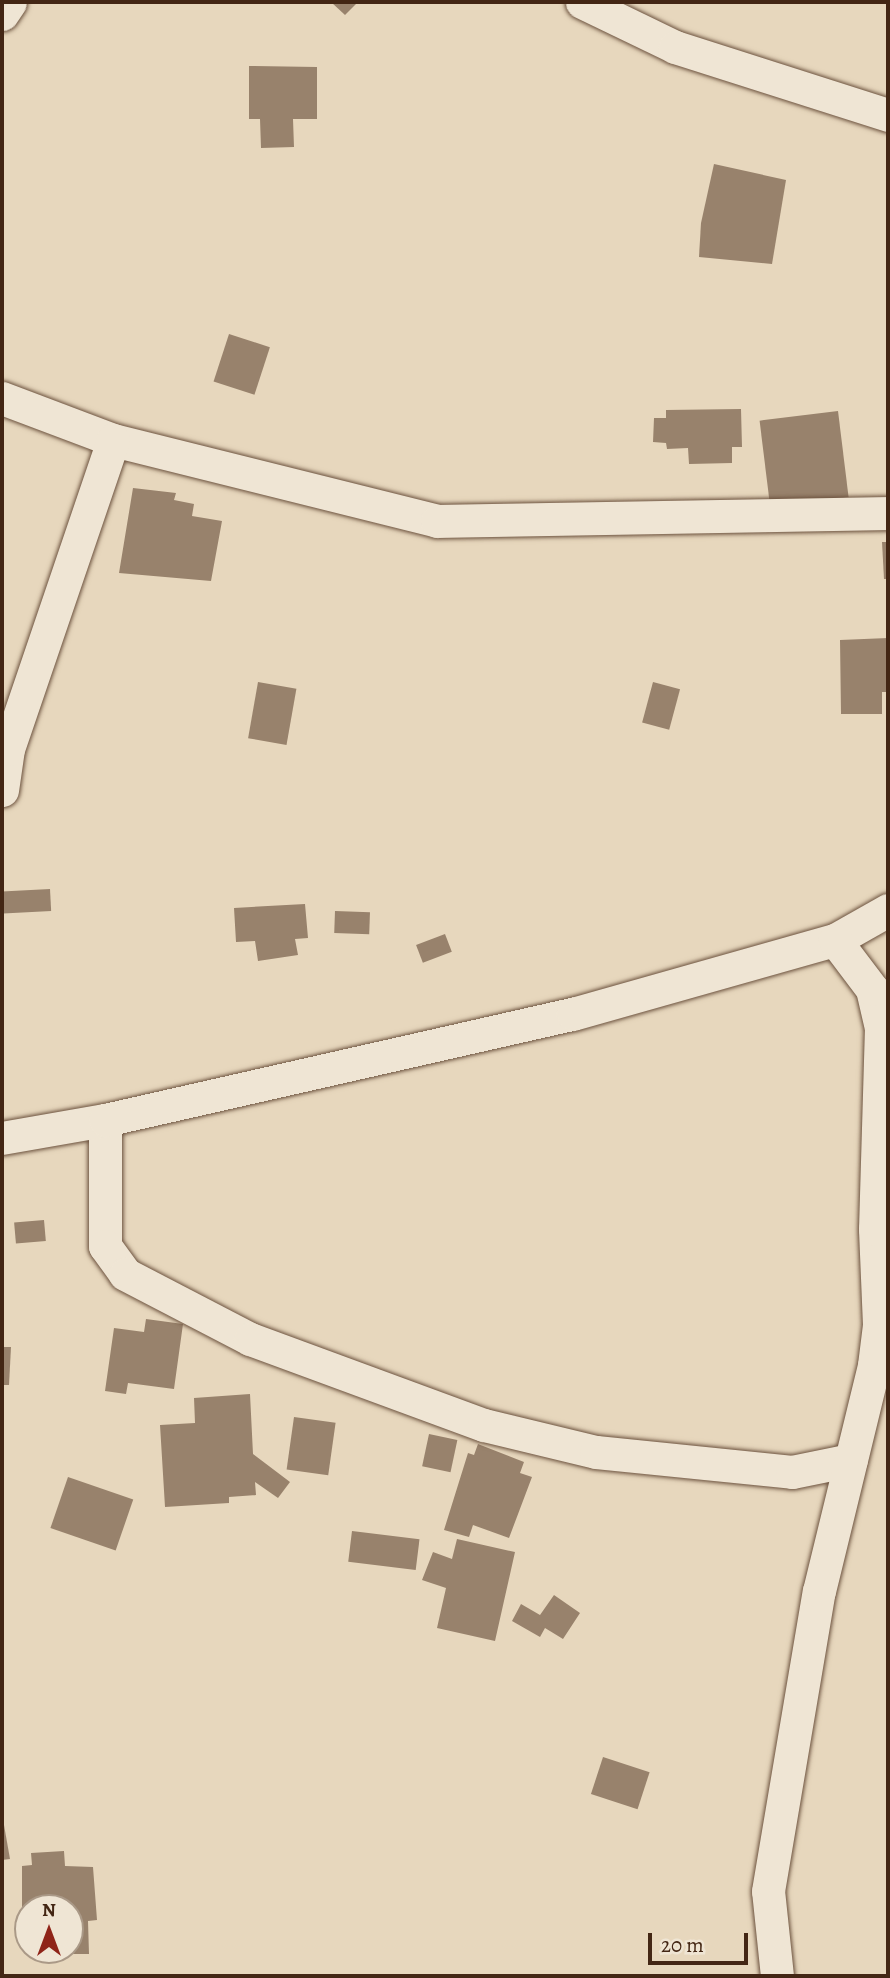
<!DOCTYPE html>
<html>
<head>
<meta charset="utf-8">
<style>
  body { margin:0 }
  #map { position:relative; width:890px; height:1978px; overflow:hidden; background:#e7d7bd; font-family:Alegreya,serif }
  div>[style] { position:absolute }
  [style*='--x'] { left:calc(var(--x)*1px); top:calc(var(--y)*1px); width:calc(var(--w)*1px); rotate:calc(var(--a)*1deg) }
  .building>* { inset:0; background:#98826c; transform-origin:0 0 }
  .roads { filter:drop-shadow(0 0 2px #6c523e) drop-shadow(0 0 2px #6c523e) }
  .street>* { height:33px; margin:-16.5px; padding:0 16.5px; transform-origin:16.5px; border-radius:16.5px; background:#efe5d4 }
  span { translate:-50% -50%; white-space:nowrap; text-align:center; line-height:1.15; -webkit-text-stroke:5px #efe5d4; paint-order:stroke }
  .frame { position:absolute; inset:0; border:4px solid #432614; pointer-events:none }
  .north { position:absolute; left:14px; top:1894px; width:70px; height:70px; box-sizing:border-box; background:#efe5d4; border:2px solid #aa9987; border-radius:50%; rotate:0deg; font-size:19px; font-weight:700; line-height:28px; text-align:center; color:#432614 }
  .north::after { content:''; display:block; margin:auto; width:24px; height:32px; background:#8f2418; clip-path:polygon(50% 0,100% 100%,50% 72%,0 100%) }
  .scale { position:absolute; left:648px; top:1933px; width:100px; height:32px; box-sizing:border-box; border:4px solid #432614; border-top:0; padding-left:9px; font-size:21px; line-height:24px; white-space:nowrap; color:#432614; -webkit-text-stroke:5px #efe5d4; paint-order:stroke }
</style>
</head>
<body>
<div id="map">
  <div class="building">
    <div style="clip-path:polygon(331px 2px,358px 2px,345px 15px)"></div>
    <div style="clip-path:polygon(249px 66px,317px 67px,317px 119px,293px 119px,294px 147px,261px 148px,260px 119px,249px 119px)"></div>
    <div style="clip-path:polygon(714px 164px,786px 180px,772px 264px,699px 257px,701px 223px)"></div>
    <div style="left:229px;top:334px;width:43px;height:50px;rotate:18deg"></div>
    <div style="clip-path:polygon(741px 409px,742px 447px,732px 447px,732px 463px,689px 464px,688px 448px,667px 449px,666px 443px,653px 442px,654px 418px,666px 418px,666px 410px)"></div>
    <div style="left:838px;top:411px;width:87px;height:79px;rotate:83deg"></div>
    <div style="clip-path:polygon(133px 488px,176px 493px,174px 500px,194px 504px,192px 516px,222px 521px,211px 581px,119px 573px)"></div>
    <div style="clip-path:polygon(882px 542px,888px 542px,888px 579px,884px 579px)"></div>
    <div style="clip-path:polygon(888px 638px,888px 692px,882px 692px,882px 714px,841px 714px,840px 640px)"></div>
    <div style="left:258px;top:682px;width:39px;height:57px;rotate:10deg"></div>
    <div style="left:653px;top:682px;width:28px;height:42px;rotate:15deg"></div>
    <div style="left:50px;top:889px;width:22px;height:48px;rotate:87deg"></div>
    <div style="clip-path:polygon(305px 904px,308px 938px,295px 939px,298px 955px,258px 961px,255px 941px,236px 942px,234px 908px)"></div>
    <div style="left:335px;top:911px;width:35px;height:22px;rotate:2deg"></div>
    <div style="left:445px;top:934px;width:19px;height:31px;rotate:69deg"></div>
    <div style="left:44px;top:1220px;width:21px;height:30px;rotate:85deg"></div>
    <div style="clip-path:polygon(146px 1319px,183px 1324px,174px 1389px,128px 1383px,126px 1394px,105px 1391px,114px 1328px,144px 1332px)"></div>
    <div style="clip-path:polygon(2px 1347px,11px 1347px,9px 1385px,2px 1385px)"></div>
    <div style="clip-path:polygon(250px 1394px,253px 1454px,290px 1482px,278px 1498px,255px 1482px,256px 1495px,229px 1497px,229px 1503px,165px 1507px,160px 1425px,195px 1423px,194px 1398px)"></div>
    <div style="left:294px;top:1417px;width:42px;height:53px;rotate:8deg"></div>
    <div style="left:429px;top:1434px;width:29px;height:33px;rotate:12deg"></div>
    <div style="clip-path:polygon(478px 1444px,524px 1462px,520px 1473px,532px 1477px,509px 1538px,473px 1525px,469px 1537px,444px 1530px,468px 1453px,474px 1455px)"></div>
    <div style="left:68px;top:1477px;width:69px;height:54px;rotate:19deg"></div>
    <div style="left:352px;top:1531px;width:68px;height:31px;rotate:7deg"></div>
    <div style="clip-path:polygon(457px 1539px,515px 1552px,495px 1641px,437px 1628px,446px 1588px,422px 1580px,433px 1552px,452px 1559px)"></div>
    <div style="clip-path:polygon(554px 1595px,580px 1613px,563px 1639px,545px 1628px,540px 1637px,512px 1621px,521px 1604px,540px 1615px)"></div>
    <div style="left:603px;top:1757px;width:49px;height:39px;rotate:18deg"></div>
    <div style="clip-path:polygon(4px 1825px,10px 1859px,2px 1860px,2px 1826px)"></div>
    <div style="clip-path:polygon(64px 1851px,65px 1866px,93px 1867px,97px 1920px,88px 1921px,89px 1954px,49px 1954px,49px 1950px,70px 1950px,70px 1908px,28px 1908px,28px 1947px,22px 1947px,22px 1866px,32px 1865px,31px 1853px)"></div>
  </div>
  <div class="roads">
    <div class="street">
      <div style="--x:582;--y:2;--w:103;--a:25.8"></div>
      <div style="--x:675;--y:47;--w:224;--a:17.7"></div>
      <div style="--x:2;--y:14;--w:14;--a:-56"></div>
      <div style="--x:2;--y:398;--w:119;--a:20.7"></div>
      <div style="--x:113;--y:440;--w:334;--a:14"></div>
      <div style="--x:437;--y:521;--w:451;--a:-1"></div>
      <div style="--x:2;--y:790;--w:41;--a:-81.7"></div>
      <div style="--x:8;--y:749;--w:326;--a:-71.2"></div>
      <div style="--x:105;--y:1120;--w:126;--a:90"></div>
      <div style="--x:105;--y:1246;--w:34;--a:54"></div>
      <div style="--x:125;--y:1274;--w:141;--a:27.5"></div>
      <div style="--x:250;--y:1339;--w:249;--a:20.2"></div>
      <div style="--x:484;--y:1425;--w:115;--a:13.6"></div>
      <div style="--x:596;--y:1452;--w:197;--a:5.8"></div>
      <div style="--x:792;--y:1472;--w:60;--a:-11.5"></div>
      <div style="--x:2;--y:1138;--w:105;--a:-9.9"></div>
      <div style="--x:105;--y:1120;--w:480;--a:-12.8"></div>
      <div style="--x:573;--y:1014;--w:272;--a:-15.8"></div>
      <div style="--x:835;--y:940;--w:61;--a:-29.5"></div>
      <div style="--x:777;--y:1976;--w:85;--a:-96"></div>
      <div style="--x:768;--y:1891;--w:304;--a:-80.4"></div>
      <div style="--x:819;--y:1591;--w:233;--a:-76.3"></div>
      <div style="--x:874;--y:1365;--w:40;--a:-82.9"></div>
      <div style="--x:879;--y:1325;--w:96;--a:-92.4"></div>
      <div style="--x:875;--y:1229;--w:201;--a:-88.3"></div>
      <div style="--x:881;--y:1028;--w:40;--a:-103"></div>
      <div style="--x:872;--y:989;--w:61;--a:-127.1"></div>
    </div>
  </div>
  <div class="frame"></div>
  <div class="north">N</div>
  <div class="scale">20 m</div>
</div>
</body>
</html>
